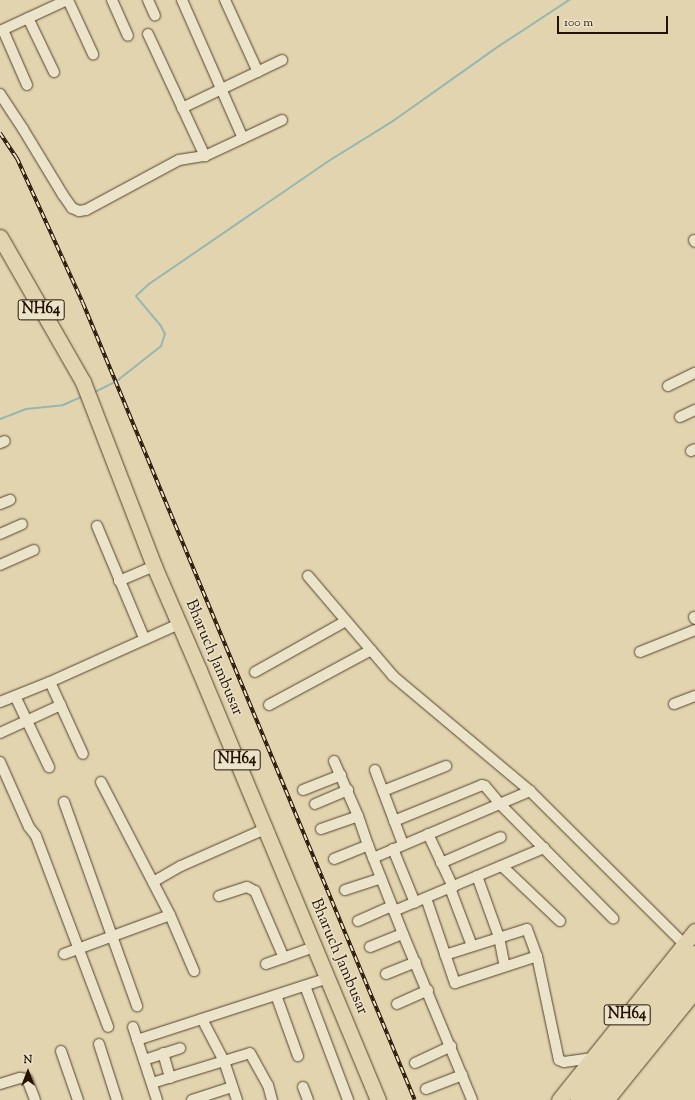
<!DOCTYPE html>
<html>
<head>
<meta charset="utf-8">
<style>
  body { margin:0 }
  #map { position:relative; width:695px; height:1100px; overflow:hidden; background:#e2d4af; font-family:"Sorts Mill Goudy",serif }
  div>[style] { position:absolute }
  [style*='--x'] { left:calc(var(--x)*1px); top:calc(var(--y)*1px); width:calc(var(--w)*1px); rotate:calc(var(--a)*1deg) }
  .stream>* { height:2px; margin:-1px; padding:0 1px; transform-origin:1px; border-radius:1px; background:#96b7b1 }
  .roads { filter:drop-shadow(0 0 1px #54432c) drop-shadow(0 0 1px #54432c) }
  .minor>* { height:10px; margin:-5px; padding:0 5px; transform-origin:5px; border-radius:5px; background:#ece3cb }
  .highway>* { height:15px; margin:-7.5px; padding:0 7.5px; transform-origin:7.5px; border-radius:7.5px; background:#e2d4af }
  .rail>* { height:3.5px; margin-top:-1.75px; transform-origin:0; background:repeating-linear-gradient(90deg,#ece3cb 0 6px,#251301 0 12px); box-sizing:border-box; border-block:1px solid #251301 }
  span { translate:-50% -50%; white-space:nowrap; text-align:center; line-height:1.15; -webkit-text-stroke:3px #ece3cb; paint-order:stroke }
  .shield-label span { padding:1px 3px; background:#ece3cb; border:1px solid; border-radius:3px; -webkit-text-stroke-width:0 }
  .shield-label { font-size:15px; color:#251301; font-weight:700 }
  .street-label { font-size:16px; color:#251301 }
  .north { position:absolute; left:8px; top:1052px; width:40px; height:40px; -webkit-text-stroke:3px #ece3cb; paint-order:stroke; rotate:0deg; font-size:11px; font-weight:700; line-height:16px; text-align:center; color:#251301 }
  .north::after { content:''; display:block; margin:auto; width:14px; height:18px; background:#251301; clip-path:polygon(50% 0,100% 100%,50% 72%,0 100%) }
  .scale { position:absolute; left:557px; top:16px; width:111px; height:18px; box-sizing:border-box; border:2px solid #251301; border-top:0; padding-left:5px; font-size:12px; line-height:14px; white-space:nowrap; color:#251301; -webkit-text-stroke:3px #ece3cb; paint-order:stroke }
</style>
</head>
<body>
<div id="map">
  <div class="stream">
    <div style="--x:93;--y:393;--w:28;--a:-27"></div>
    <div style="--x:118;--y:380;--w:55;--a:-38.3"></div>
    <div style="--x:161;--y:346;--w:13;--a:-72"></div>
    <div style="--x:165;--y:334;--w:9;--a:-117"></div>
    <div style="--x:161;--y:326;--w:39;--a:-130"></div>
    <div style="--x:136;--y:296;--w:18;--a:-43"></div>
    <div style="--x:149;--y:284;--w:216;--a:-34.4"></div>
    <div style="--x:327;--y:162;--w:78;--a:-31.8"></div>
    <div style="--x:393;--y:121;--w:130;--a:-35.3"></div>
    <div style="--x:499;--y:46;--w:84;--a:-33.3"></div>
    <div style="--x:0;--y:419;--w:28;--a:-21"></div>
    <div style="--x:26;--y:409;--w:37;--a:-6"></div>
    <div style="--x:63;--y:405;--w:22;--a:-24"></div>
  </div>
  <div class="roads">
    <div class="minor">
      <div style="--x:68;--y:0;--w:60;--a:65.2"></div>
      <div style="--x:112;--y:0;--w:39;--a:66"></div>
      <div style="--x:148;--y:0;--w:17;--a:66"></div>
      <div style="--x:182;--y:0;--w:151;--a:66.2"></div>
      <div style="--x:225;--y:0;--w:79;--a:65.4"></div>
      <div style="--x:28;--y:18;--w:60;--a:64.3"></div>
      <div style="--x:3;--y:30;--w:60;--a:66.4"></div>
      <div style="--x:0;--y:31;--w:74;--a:-24.8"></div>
      <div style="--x:148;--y:34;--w:135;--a:65"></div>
      <div style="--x:0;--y:94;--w:42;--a:56.7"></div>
      <div style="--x:23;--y:129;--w:77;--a:58.8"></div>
      <div style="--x:63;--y:195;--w:16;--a:55"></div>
      <div style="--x:72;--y:208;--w:8;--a:23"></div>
      <div style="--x:79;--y:211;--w:7;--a:-8"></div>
      <div style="--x:86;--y:210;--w:106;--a:-28.3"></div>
      <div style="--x:179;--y:160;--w:26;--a:-9"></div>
      <div style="--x:205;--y:156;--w:85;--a:-25.1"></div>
      <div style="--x:182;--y:108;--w:111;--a:-25.6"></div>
      <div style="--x:694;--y:240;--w:2;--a:63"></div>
      <div style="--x:668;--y:386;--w:30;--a:-26"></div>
      <div style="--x:680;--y:417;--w:17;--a:-25"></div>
      <div style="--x:0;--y:443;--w:5;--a:-22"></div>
      <div style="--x:691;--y:451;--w:4;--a:-27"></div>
      <div style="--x:0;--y:504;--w:11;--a:-22"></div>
      <div style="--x:97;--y:526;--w:121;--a:67.2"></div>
      <div style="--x:0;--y:534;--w:24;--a:-24"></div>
      <div style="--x:0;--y:565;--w:37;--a:-24"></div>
      <div style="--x:308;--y:576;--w:131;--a:49.6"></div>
      <div style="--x:393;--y:676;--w:179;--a:40"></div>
      <div style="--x:530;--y:791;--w:217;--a:44.8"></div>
      <div style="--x:119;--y:581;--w:38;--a:-23"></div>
      <div style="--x:694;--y:617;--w:2;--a:63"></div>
      <div style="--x:640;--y:652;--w:59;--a:-21.8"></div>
      <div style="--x:255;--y:672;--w:104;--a:-29.3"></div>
      <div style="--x:50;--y:682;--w:79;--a:65.4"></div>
      <div style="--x:15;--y:696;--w:79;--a:64.4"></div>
      <div style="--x:0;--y:702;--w:54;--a:-21.8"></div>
      <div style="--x:50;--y:682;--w:141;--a:-24.2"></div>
      <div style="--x:674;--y:704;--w:22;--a:-21"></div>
      <div style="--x:269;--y:705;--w:116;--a:-28.3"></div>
      <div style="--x:0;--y:733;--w:67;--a:-24.7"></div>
      <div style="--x:334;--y:761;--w:60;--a:66.4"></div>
      <div style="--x:358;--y:816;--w:31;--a:71"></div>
      <div style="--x:368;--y:845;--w:96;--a:68.5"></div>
      <div style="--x:403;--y:934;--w:180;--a:67.4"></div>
      <div style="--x:0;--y:762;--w:71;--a:66"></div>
      <div style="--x:29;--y:827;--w:11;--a:52"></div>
      <div style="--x:36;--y:836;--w:204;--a:69.3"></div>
      <div style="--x:375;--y:770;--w:79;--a:69.3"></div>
      <div style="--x:101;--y:782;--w:150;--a:62.6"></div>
      <div style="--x:170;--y:915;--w:61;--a:66.8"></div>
      <div style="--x:303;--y:790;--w:41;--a:-21.5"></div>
      <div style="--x:383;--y:791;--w:68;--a:-21.6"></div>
      <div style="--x:64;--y:802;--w:217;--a:70.3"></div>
      <div style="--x:315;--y:804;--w:36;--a:-23"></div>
      <div style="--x:394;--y:821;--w:95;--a:-22.2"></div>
      <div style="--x:482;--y:785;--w:3;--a:18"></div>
      <div style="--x:485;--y:786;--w:23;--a:50"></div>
      <div style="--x:500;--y:804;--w:161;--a:45.3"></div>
      <div style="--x:321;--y:829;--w:39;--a:-19"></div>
      <div style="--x:428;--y:834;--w:59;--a:64.7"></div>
      <div style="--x:393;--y:849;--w:58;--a:67.8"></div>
      <div style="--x:373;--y:858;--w:171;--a:-23.1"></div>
      <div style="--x:334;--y:859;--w:37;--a:-22"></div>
      <div style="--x:441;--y:863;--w:65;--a:-23.4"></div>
      <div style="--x:502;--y:866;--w:80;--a:43.5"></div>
      <div style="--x:477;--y:876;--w:65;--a:70.2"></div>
      <div style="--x:499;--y:937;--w:26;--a:79"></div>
      <div style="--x:153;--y:882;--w:32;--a:-30"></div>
      <div style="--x:181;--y:866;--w:92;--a:-23.8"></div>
      <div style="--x:450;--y:888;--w:62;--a:69.2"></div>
      <div style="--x:345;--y:890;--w:38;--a:-18"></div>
      <div style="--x:219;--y:896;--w:29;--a:-18"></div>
      <div style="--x:247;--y:887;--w:9;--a:27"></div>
      <div style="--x:255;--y:891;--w:73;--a:66.6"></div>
      <div style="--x:426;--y:898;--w:90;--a:71.2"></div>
      <div style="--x:455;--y:983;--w:86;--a:-18.2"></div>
      <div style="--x:394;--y:911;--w:163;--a:-22.8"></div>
      <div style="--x:358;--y:921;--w:37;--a:-24"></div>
      <div style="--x:370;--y:947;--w:35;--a:-22"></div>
      <div style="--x:64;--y:954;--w:113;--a:-20.2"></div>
      <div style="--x:445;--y:955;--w:86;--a:-17.6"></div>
      <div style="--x:527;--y:929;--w:29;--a:70"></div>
      <div style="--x:537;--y:956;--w:106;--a:78.1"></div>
      <div style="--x:559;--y:1060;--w:5;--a:22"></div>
      <div style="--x:564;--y:1062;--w:29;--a:-8"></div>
      <div style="--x:266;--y:964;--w:51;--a:-19.5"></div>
      <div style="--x:386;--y:974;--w:32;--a:-22"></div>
      <div style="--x:305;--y:986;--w:122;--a:69.3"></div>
      <div style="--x:276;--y:995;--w:65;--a:70.2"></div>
      <div style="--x:397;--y:1004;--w:34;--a:-24"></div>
      <div style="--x:202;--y:1019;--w:47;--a:62.4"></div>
      <div style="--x:224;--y:1061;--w:41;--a:71.6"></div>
      <div style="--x:133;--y:1027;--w:77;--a:71.8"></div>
      <div style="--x:137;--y:1040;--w:201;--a:-18"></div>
      <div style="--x:99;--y:1044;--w:59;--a:72.2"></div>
      <div style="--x:61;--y:1051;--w:52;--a:70.9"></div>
      <div style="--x:163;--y:1053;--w:26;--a:74"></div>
      <div style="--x:144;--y:1060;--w:38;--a:-18"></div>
      <div style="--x:415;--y:1063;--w:40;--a:-25"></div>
      <div style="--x:152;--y:1083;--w:102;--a:-17"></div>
      <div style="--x:250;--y:1053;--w:37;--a:61"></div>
      <div style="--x:268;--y:1085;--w:16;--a:75"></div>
      <div style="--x:0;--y:1084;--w:21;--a:-17"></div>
      <div style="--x:20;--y:1078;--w:7;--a:8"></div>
      <div style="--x:27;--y:1079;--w:22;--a:69"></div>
      <div style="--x:303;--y:1087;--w:14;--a:69"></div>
      <div style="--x:426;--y:1089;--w:39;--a:-21"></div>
      <div style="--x:192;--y:1100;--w:42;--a:-18"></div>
    </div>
    <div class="highway">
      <div style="--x:0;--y:237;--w:167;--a:60.2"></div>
      <div style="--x:83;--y:382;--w:197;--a:68.9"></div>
      <div style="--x:154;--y:566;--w:113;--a:66.6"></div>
      <div style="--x:199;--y:670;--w:466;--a:67.4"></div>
      <div style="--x:559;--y:1100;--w:217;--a:-51.2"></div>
      <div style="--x:577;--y:1100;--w:189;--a:-51.2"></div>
      <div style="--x:593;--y:1100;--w:164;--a:-51.7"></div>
      <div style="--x:606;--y:1100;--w:141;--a:-51"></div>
    </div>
  </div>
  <div class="rail">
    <div style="--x:0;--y:133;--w:30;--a:56"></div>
    <div style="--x:17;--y:158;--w:159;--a:65.5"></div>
    <div style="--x:83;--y:303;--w:863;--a:67.39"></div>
  </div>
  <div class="shield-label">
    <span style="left:41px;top:310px">NH64</span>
    <span style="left:237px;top:760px">NH64</span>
    <span style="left:627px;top:1015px">NH64</span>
  </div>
  <div class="street-label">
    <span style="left:213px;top:658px;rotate:67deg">Bharuch Jambusar</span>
    <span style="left:338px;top:957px;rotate:67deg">Bharuch Jambusar</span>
  </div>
  <div class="north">N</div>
  <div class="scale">100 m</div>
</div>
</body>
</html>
